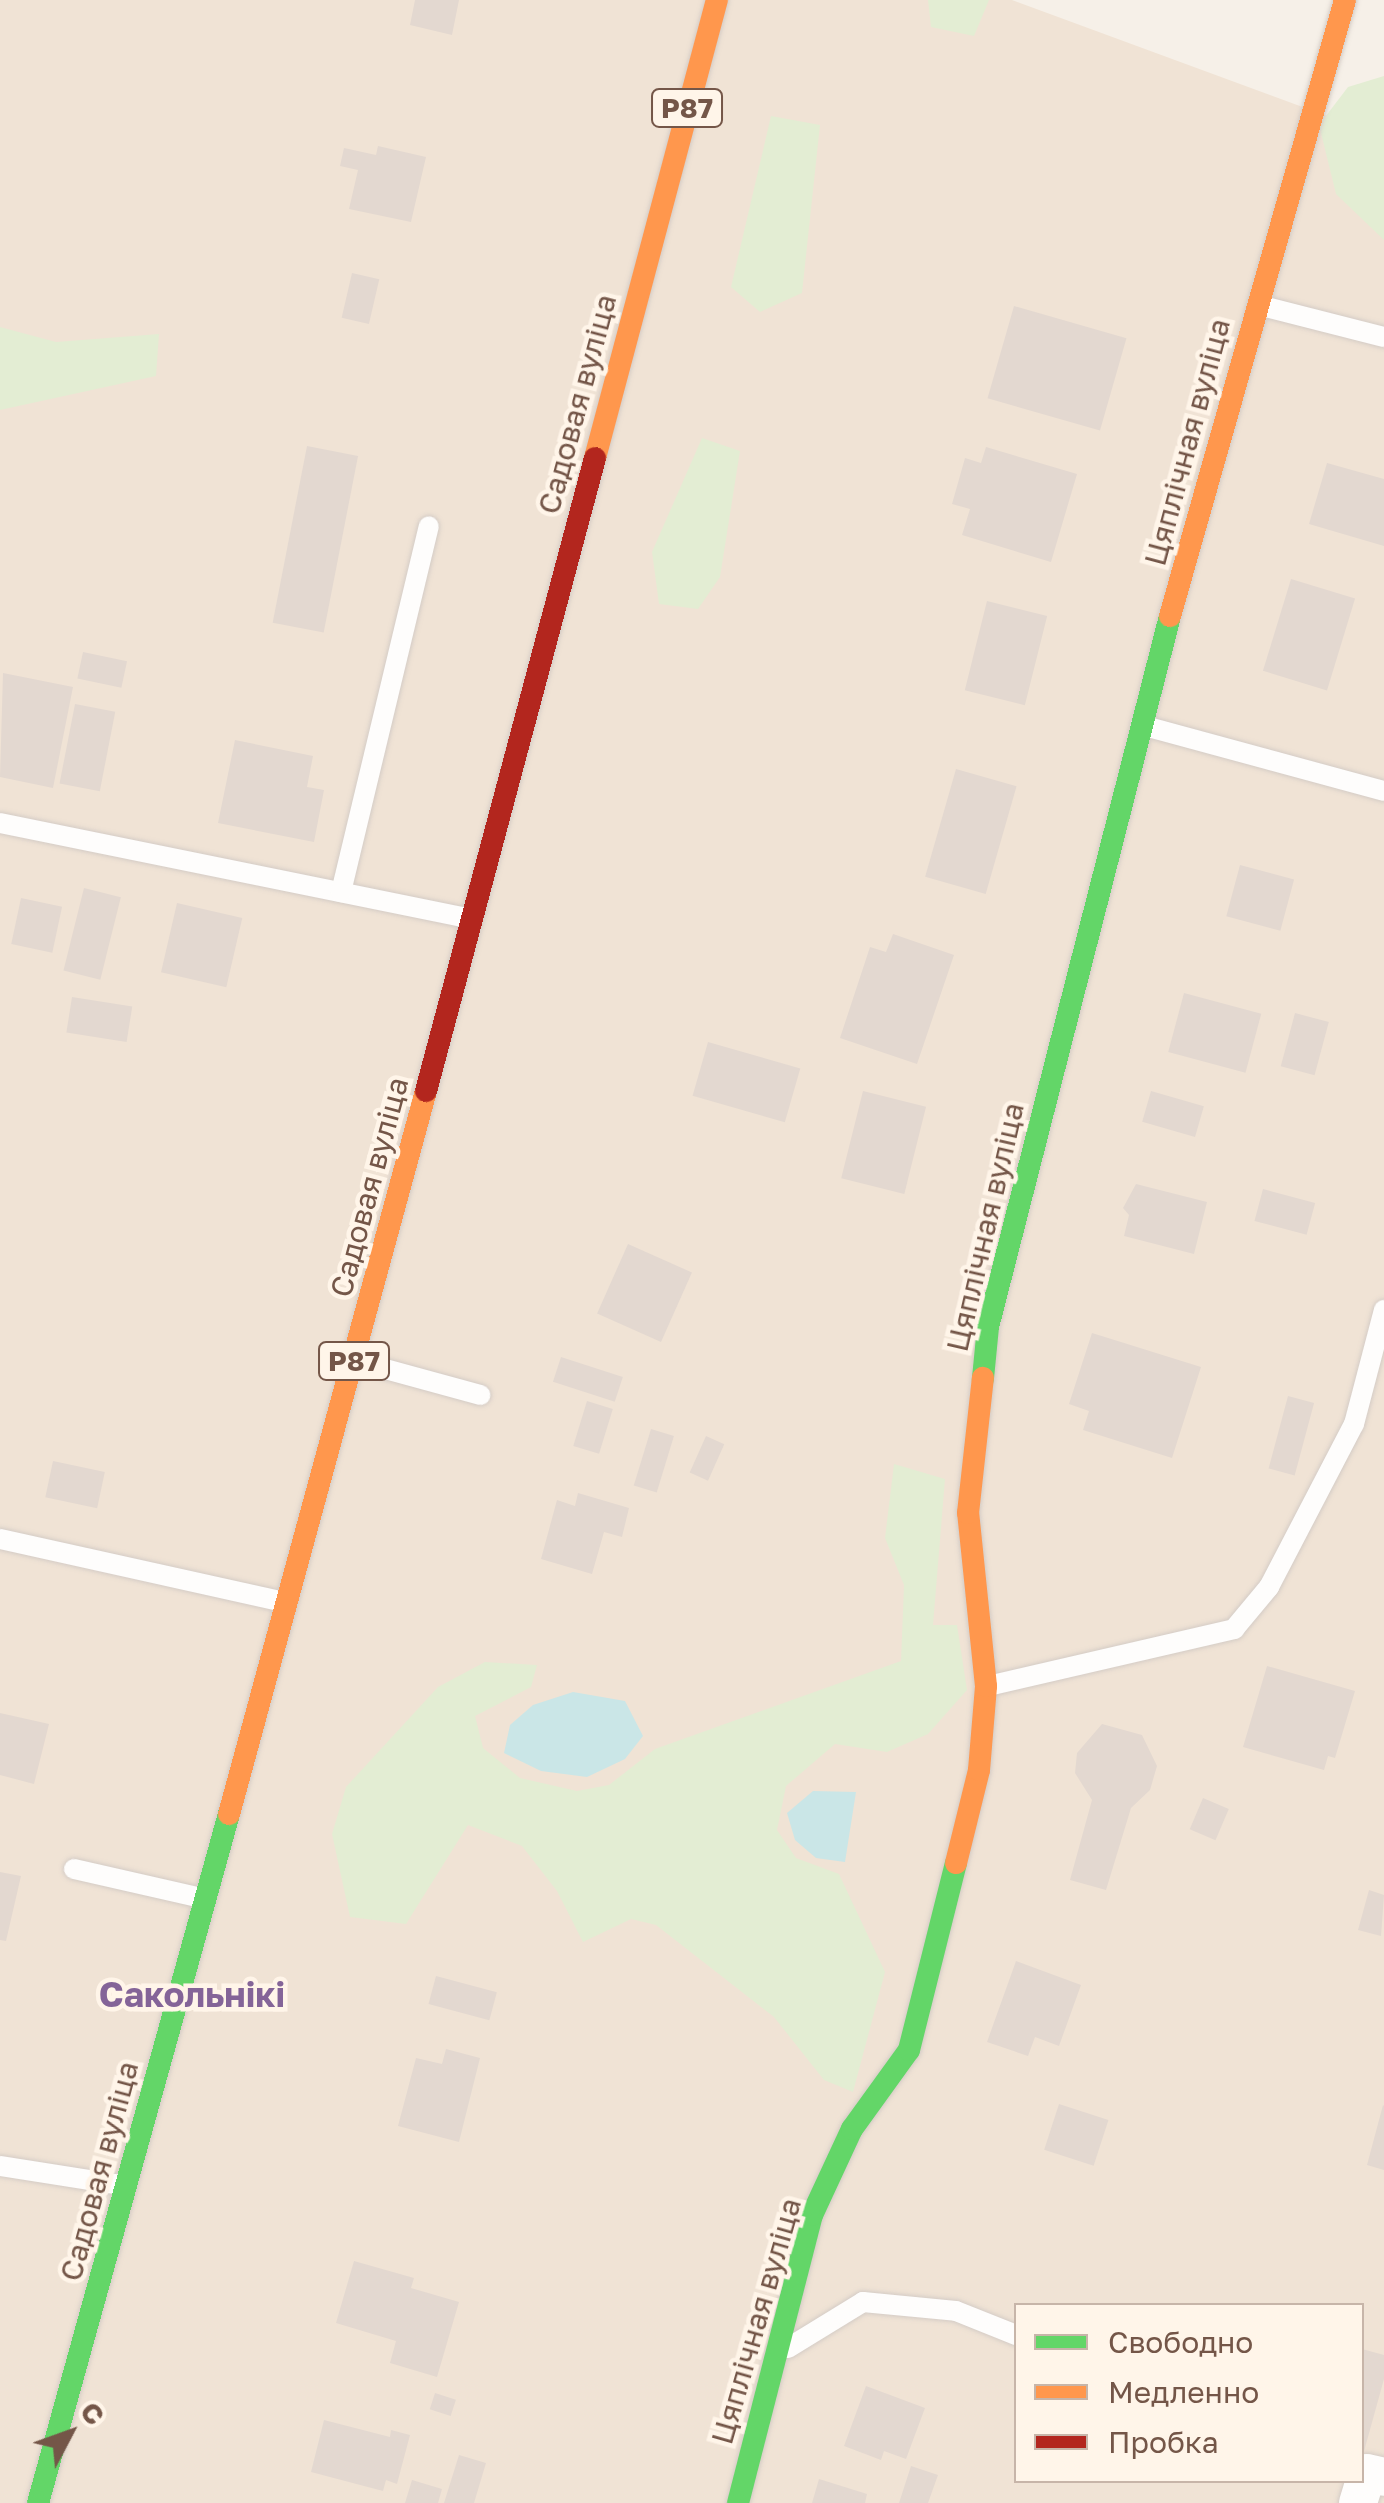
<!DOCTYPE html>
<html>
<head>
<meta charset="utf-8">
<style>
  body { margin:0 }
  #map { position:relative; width:1384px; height:2503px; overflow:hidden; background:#f6f0e8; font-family:"Golos Text",sans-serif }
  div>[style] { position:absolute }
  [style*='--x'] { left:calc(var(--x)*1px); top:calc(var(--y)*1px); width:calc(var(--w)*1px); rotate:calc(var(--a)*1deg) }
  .residential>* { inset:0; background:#f0e3d5 }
  .green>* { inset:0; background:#e3edd3 }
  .water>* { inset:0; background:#cae6e7 }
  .building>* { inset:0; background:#e3d8d0; transform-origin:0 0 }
  .roads { filter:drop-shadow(0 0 2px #d4ccc6) drop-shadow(0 0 2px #d4ccc6) }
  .lane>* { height:20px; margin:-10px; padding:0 10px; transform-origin:10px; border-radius:10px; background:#fefdfc }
  .street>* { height:38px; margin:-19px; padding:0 19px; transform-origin:19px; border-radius:19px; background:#fefdfc }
  .fast>* { height:22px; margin:-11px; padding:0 11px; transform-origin:11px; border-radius:11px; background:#63d668 }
  .slow>* { height:22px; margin:-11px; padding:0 11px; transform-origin:11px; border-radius:11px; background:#ff974d }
  .jam>* { height:22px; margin:-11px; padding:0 11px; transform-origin:11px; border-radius:11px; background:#b3261e }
  span { translate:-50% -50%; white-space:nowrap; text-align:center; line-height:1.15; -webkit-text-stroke:9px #fff5e9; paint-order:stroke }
  .shield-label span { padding:2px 8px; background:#fff5e9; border:2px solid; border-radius:8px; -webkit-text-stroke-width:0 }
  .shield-label { font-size:28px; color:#745648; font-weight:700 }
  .street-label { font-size:30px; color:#745648 }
  .quarter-label { font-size:35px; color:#846498; font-weight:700 }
  .legend { position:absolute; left:1014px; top:2303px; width:350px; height:180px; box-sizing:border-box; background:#fff5e9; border:2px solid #c7b5a9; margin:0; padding:12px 18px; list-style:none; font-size:30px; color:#745648 }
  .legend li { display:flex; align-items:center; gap:20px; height:50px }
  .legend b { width:50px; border:2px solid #c7b5a9 }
  .north { position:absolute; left:20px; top:2383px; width:100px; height:100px; -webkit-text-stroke:8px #fff5e9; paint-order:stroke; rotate:49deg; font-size:28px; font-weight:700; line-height:40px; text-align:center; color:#745648 }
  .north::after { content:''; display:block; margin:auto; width:35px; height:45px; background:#745648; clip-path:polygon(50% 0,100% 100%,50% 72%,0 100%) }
</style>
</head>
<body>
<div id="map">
  <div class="residential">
    <div style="clip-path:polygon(evenodd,0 0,1012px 0,1384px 137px,1384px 2503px,0 2503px,0 0,1016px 2306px,1362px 2306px,1362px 2480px,1016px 2480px,1016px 2306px)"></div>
  </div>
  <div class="green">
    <div style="clip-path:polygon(928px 0,989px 0,974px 36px,931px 27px)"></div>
    <div style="clip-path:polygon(1384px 76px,1384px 240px,1336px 194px,1319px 125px,1348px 87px)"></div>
    <div style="clip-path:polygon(771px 116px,820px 125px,802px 293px,760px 312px,731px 287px)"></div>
    <div style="clip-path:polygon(0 327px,56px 342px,159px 334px,156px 376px,0 410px)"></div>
    <div style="clip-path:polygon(702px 438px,740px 451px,720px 577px,698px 609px,659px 604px,652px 552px)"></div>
    <div style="clip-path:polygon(894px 1464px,945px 1479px,933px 1625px,957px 1625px,967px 1690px,928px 1734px,887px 1752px,835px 1744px,786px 1786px,777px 1830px,796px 1858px,839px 1874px,885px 1972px,853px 2092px,824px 2080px,774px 2017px,656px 1925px,631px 1919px,583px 1942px,557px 1891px,522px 1846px,468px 1825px,406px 1924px,350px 1917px,332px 1834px,346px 1787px,438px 1687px,485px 1662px,537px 1665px,531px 1687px,475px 1716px,483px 1748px,520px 1778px,577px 1791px,609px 1785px,655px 1749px,901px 1661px,904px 1585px,885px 1538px)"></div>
  </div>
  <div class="water">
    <div style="clip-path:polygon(573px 1692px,625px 1701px,643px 1736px,625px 1759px,587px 1777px,541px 1771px,504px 1753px,510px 1725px,533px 1705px)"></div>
    <div style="clip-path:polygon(813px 1791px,856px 1792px,845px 1862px,816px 1858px,795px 1840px,787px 1813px)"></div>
  </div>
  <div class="building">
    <div style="clip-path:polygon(415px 0,459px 0,452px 35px,410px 25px)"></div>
    <div style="clip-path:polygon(378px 146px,426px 157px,411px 222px,349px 209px,358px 170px,340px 166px,344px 148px,376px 155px)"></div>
    <div style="left:352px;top:273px;width:28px;height:46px;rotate:13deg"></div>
    <div style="left:1014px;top:306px;width:117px;height:96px;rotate:16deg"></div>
    <div style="left:307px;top:446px;width:52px;height:180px;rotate:11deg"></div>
    <div style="clip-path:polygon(986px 447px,1077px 474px,1051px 562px,962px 535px,970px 509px,952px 504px,965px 458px,981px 463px)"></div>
    <div style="clip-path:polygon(1327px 463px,1384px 479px,1384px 546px,1309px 524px)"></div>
    <div style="left:1291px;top:579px;width:67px;height:96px;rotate:17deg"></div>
    <div style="left:987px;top:601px;width:62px;height:92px;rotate:14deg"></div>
    <div style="left:83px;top:652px;width:45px;height:27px;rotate:12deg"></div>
    <div style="clip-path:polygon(3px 673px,73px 687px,53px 788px,0 777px)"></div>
    <div style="left:75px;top:704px;width:41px;height:81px;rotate:11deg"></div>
    <div style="clip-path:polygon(235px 740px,313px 756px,307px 787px,324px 790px,314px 842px,218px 823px)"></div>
    <div style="left:956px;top:769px;width:63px;height:112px;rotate:16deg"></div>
    <div style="left:1240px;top:865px;width:56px;height:53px;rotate:15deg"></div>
    <div style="left:84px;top:888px;width:38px;height:85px;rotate:14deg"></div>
    <div style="left:21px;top:898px;width:42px;height:47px;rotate:12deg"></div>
    <div style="left:177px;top:903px;width:67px;height:71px;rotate:13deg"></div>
    <div style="clip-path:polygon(893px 934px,954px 955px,917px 1064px,840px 1038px,870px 947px,886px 952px)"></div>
    <div style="left:1184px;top:993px;width:80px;height:61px;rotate:15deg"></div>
    <div style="left:72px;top:997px;width:61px;height:36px;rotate:9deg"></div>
    <div style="left:1295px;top:1013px;width:35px;height:55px;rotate:15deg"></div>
    <div style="left:708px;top:1042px;width:96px;height:56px;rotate:16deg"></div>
    <div style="left:863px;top:1091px;width:65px;height:90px;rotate:14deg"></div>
    <div style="left:1151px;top:1091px;width:55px;height:32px;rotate:16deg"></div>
    <div style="clip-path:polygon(1136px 1184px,1207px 1202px,1194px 1254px,1124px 1236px,1129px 1215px,1123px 1208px)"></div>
    <div style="left:1263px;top:1189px;width:54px;height:33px;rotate:15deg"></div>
    <div style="left:628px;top:1244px;width:70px;height:76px;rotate:24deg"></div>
    <div style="clip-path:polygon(1092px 1333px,1201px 1367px,1172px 1458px,1083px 1430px,1089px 1411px,1069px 1404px)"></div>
    <div style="left:561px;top:1357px;width:65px;height:26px;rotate:18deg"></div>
    <div style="left:1288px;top:1396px;width:27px;height:75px;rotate:15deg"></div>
    <div style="left:587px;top:1401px;width:27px;height:47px;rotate:17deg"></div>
    <div style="left:651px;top:1429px;width:24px;height:59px;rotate:17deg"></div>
    <div style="left:706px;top:1436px;width:20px;height:40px;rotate:24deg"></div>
    <div style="left:53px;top:1461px;width:53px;height:37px;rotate:12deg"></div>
    <div style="clip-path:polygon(578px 1493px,629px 1508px,622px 1537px,604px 1532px,592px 1574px,541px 1559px,557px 1500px,575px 1506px)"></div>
    <div style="clip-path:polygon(1267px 1666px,1355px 1691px,1335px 1758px,1328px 1756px,1324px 1770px,1243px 1747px)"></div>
    <div style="clip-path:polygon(0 1713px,49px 1724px,34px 1784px,0 1775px)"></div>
    <div style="clip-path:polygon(1102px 1724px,1142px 1735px,1157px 1766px,1150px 1790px,1131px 1808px,1106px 1890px,1070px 1880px,1092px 1800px,1075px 1773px,1077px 1753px)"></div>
    <div style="left:1203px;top:1798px;width:28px;height:34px;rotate:23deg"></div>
    <div style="clip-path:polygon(0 1872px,21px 1876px,6px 1941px,0 1940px)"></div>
    <div style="clip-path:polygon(1369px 1890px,1384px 1895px,1381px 1936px,1358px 1930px)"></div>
    <div style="clip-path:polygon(1016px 1961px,1081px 1985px,1059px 2046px,1035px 2037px,1028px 2056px,987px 2042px)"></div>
    <div style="left:436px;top:1976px;width:63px;height:29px;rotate:15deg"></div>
    <div style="clip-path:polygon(446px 2049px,480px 2058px,459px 2142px,398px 2126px,416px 2058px,442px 2064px)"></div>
    <div style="left:1059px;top:2104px;width:52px;height:48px;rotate:18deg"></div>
    <div style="clip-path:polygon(1383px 2105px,1384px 2106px,1384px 2170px,1367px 2165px)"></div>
    <div style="clip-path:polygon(354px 2261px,414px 2278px,411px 2288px,459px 2302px,437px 2377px,390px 2363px,396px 2341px,336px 2323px)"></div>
    <div style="clip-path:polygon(1362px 2349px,1384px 2355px,1384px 2379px,1363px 2455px)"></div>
    <div style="clip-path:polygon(866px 2386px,925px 2408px,906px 2459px,884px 2451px,881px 2460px,844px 2446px)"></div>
    <div style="left:435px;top:2393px;width:22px;height:17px;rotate:18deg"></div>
    <div style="clip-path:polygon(324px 2420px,390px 2437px,391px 2430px,410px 2435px,397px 2484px,386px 2480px,383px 2491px,311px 2472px)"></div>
    <div style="clip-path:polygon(459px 2455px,486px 2463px,474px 2503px,444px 2503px)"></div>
    <div style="clip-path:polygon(911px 2466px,938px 2475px,928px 2503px,899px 2503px)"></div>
    <div style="clip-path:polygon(819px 2479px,867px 2494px,865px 2503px,812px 2503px)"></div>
    <div style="clip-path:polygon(412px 2480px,442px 2489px,438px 2503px,405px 2503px)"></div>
  </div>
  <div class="roads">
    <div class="lane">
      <div style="--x:1262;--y:306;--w:126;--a:14.3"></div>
      <div style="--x:1141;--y:725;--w:252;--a:15.2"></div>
      <div style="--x:0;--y:823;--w:478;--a:11.5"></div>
      <div style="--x:341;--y:892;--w:376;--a:-76.5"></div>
      <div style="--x:356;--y:1361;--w:129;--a:15.3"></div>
      <div style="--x:0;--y:1539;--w:292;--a:12.5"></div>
      <div style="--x:988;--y:1686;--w:253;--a:-13"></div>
      <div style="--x:1234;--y:1629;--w:55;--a:-50.2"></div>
      <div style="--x:1269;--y:1587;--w:184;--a:-62.5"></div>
      <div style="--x:1354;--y:1424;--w:118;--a:-75.3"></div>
      <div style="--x:74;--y:1869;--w:131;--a:12.8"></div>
      <div style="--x:0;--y:2166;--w:123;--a:8.9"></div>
      <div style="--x:788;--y:2348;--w:88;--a:-31.5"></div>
      <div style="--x:863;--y:2302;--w:93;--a:5.5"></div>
      <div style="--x:956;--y:2311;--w:65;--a:21.8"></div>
    </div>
    <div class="street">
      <div style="--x:1358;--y:2503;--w:31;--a:-73"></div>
      <div style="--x:1367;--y:2473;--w:17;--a:13"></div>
    </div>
    <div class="fast">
      <div style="--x:983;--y:1378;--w:51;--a:-84.4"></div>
      <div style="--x:988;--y:1327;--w:734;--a:-75.64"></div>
      <div style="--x:38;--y:2503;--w:715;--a:-74.51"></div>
      <div style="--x:738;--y:2503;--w:297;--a:-75.6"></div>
      <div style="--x:812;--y:2215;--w:95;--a:-65.1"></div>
      <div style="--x:852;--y:2129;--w:97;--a:-54.2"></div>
      <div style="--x:909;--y:2050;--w:193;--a:-75.9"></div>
    </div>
    <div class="slow">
      <div style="--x:595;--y:458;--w:474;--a:-75.1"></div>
      <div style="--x:1170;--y:616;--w:640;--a:-74.14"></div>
      <div style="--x:229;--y:1814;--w:749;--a:-74.76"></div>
      <div style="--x:956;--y:1863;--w:96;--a:-76.1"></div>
      <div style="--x:979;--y:1770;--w:84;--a:-85.2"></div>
      <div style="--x:986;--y:1686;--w:174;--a:-95.9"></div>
      <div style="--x:968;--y:1513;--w:136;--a:-83.7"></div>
    </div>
    <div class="jam">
      <div style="--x:426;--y:1091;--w:655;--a:-75.05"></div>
    </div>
  </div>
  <div class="shield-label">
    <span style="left:687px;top:108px">Р87</span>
    <span style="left:354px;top:1361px">Р87</span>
  </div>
  <div class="street-label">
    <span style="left:577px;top:404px;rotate:-75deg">Садовая вуліца</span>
    <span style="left:1187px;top:442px;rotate:-75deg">Цяплічная вуліца</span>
    <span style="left:369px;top:1187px;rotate:-75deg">Садовая вуліца</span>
    <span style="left:985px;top:1227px;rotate:-77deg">Цяплічная вуліца</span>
    <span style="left:99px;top:2171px;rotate:-75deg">Садовая вуліца</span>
    <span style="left:756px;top:2321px;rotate:-74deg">Цяплічная вуліца</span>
  </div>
  <div class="quarter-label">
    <span style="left:192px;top:1994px">Сакольнікі</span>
  </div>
  <ul class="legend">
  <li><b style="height:12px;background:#63d668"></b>Свободно</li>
  <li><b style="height:12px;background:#ff974d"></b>Медленно</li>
  <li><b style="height:12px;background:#b3261e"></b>Пробка</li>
  </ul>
  <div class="north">С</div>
</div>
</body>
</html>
